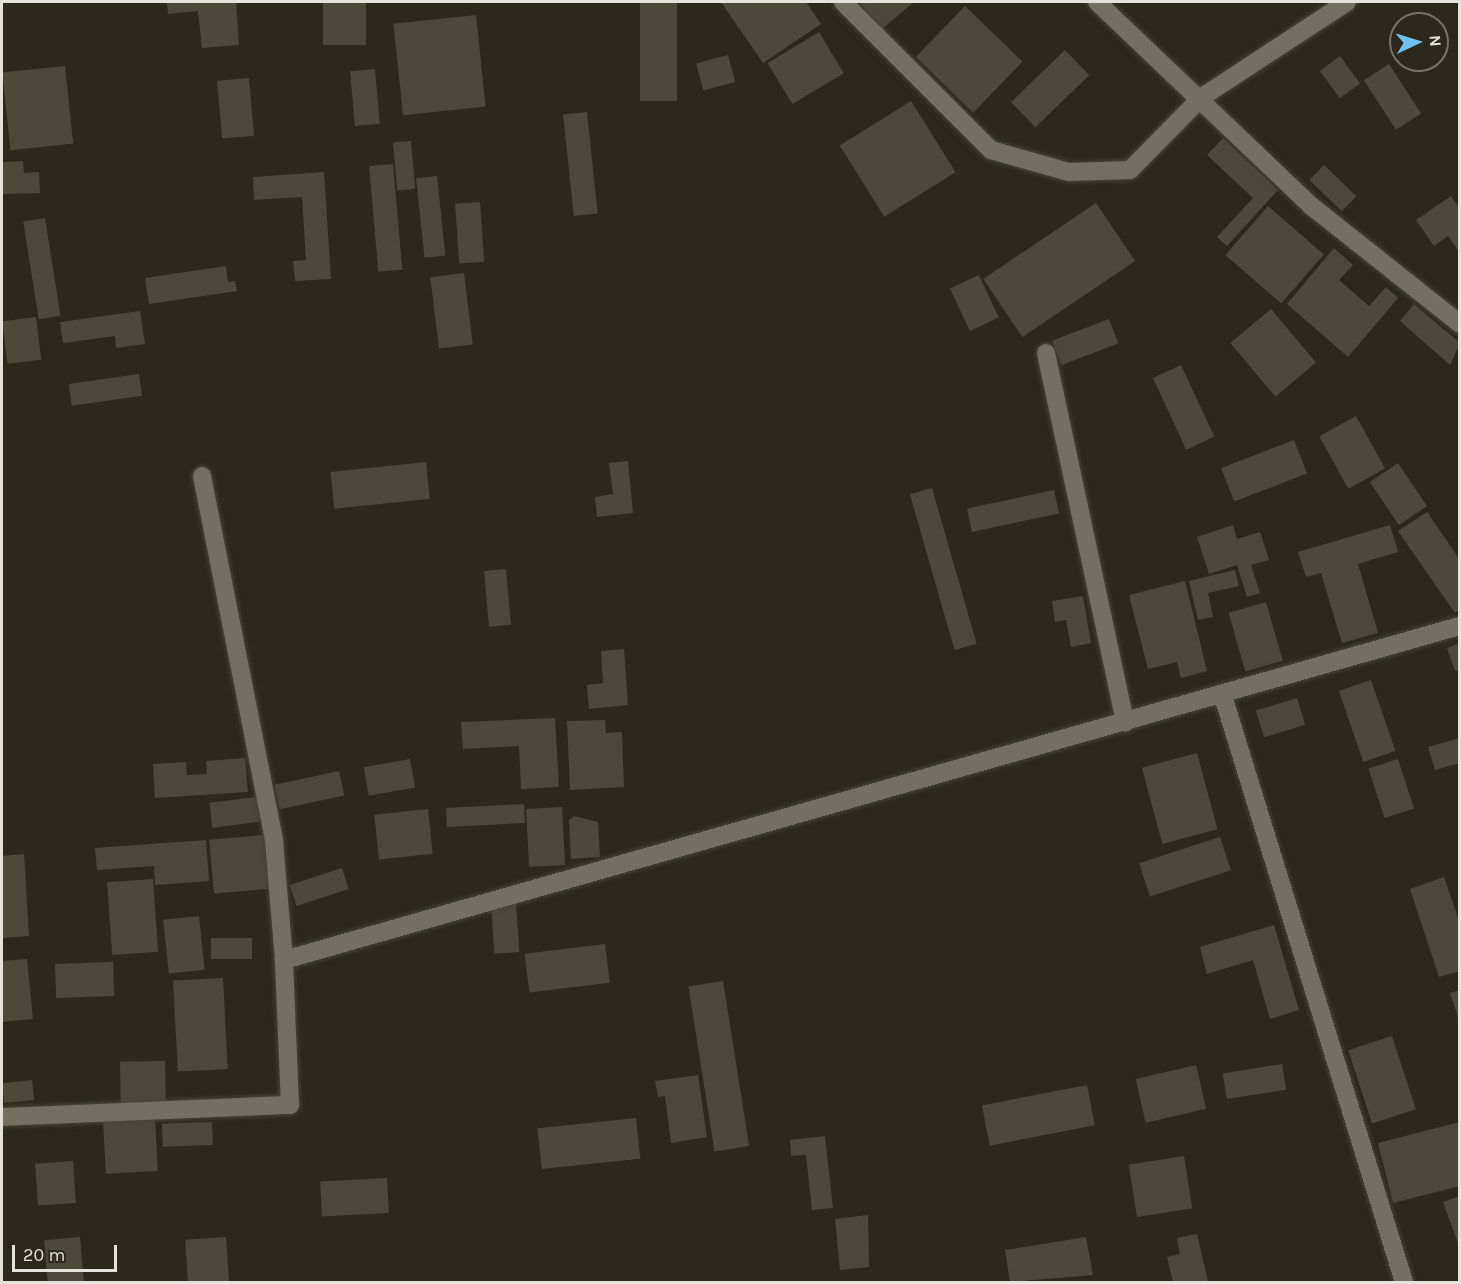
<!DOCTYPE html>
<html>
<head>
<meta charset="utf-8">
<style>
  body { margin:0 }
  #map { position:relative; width:1461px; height:1284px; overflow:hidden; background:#2c291c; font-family:Karla,sans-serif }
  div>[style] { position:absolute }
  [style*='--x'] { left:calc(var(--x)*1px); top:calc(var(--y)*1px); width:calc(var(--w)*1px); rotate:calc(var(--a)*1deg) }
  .building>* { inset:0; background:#4c493a; transform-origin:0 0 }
  .roads { filter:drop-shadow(0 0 2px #474439) drop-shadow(0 0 2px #474439) }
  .street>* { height:18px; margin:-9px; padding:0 9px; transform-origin:9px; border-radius:9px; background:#737061 }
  span { translate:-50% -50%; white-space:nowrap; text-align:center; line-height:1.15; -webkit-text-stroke:6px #2c291c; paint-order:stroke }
  .frame { position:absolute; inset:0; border:3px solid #e4e2da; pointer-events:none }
  .north { position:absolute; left:1389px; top:12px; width:60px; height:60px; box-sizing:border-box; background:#2c291c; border:2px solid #767368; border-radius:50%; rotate:86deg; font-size:16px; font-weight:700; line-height:24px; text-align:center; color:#e4e2da }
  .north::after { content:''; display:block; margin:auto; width:21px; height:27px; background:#6fc2f4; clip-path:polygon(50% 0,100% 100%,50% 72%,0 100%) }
  .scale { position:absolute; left:12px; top:1245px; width:105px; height:27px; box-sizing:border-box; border:3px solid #e4e2da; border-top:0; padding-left:8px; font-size:18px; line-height:21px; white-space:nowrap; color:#e4e2da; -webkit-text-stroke:4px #2c291c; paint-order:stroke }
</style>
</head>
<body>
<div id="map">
  <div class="building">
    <div style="clip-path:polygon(167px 2px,236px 2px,239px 45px,202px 48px,198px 11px,168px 14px)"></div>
    <div style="left:323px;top:2px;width:43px;height:43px"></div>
    <div style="left:640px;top:2px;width:37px;height:99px"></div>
    <div style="clip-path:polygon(721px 2px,806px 2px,821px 24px,763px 63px)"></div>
    <div style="clip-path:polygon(859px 2px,914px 2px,882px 29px)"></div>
    <div style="left:965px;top:6px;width:80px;height:71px;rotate:44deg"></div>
    <div style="left:476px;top:15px;width:92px;height:83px;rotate:84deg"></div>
    <div style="left:819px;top:32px;width:48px;height:60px;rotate:59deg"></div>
    <div style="left:1065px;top:50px;width:35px;height:75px;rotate:46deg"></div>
    <div style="left:728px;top:55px;width:28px;height:33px;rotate:75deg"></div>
    <div style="left:1340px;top:56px;width:34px;height:25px;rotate:54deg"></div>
    <div style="left:1389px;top:64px;width:59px;height:30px;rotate:57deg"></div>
    <div style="left:65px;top:66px;width:78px;height:63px;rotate:84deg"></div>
    <div style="left:375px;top:69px;width:55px;height:25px;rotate:85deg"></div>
    <div style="left:249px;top:78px;width:58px;height:32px;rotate:85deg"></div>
    <div style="left:911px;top:101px;width:84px;height:84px;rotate:58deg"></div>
    <div style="left:587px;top:112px;width:102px;height:24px;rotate:84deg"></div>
    <div style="clip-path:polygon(1223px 138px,1278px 190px,1227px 246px,1217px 237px,1253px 198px,1207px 155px)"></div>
    <div style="left:411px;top:141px;width:48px;height:18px;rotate:85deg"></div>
    <div style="clip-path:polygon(23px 161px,24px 173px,39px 172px,40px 193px,2px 194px,2px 162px)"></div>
    <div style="left:393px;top:164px;width:106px;height:24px;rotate:85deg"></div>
    <div style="left:1324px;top:165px;width:45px;height:21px;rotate:44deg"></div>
    <div style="clip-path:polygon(324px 172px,331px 279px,295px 281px,293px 261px,306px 260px,302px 197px,254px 200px,253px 177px)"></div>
    <div style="left:437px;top:176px;width:80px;height:21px;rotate:84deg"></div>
    <div style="clip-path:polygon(1451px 196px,1460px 209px,1460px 253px,1448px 236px,1434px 246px,1416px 220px)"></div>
    <div style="left:480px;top:202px;width:60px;height:25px;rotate:86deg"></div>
    <div style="left:1096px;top:203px;width:70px;height:136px;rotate:56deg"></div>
    <div style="left:1268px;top:206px;width:74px;height:65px;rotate:41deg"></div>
    <div style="left:45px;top:218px;width:99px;height:22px;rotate:81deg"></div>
    <div style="clip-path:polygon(1334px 248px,1353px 265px,1339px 280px,1369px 306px,1386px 287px,1398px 298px,1348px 357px,1287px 304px)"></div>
    <div style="clip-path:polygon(226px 266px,228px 282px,235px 281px,237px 291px,149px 304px,145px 278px)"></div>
    <div style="left:464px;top:273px;width:72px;height:34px;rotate:83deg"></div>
    <div style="left:979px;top:275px;width:47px;height:32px;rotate:65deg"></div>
    <div style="clip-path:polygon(1414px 304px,1460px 343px,1450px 365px,1400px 321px)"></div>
    <div style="left:1271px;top:309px;width:70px;height:53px;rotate:50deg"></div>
    <div style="clip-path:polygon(140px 311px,145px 344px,116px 348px,115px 336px,63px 343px,60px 322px)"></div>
    <div style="left:36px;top:317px;width:43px;height:34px;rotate:83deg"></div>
    <div style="left:1109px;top:319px;width:26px;height:61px;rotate:69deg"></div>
    <div style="left:1181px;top:365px;width:79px;height:31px;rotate:65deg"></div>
    <div style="left:139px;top:374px;width:22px;height:71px;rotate:82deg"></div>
    <div style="left:1356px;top:416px;width:60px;height:42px;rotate:61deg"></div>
    <div style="left:1294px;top:440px;width:36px;height:78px;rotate:69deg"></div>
    <div style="clip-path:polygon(628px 461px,633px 513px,597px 517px,595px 497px,613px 494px,609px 463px)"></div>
    <div style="left:426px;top:462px;width:37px;height:96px;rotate:84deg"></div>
    <div style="left:1398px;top:463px;width:52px;height:34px;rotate:56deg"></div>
    <div style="left:932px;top:488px;width:162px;height:23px;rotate:74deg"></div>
    <div style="left:1054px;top:490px;width:24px;height:89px;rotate:78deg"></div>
    <div style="clip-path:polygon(1427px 512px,1460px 560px,1460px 609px,1455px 613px,1398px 531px)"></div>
    <div style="clip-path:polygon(1233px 525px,1237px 539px,1260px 532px,1269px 560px,1251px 565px,1260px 593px,1247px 597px,1237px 565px,1209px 574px,1197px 537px)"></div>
    <div style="clip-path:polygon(1390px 525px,1398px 552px,1358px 564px,1378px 633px,1342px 643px,1321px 573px,1306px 577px,1298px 552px)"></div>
    <div style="left:506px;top:569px;width:56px;height:22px;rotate:85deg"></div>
    <div style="clip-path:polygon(1235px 570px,1239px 586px,1208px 593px,1213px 617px,1198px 620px,1189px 581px)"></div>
    <div style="clip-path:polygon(1185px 581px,1207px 671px,1181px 678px,1177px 662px,1148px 669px,1129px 595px)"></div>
    <div style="clip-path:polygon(1083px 596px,1091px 643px,1071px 647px,1066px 620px,1055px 622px,1052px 601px)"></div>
    <div style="left:1266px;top:602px;width:61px;height:39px;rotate:74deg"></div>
    <div style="clip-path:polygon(1460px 643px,1460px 670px,1455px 671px,1447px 648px)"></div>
    <div style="clip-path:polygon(624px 649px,628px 705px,589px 709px,587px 685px,603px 683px,601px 651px)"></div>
    <div style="left:1371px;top:680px;width:75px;height:34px;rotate:71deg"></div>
    <div style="left:1297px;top:698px;width:28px;height:43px;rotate:73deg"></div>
    <div style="clip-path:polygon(555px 718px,559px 787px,521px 789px,519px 746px,463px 749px,461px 722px)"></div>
    <div style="clip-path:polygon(605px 720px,606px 733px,622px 732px,624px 787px,570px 790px,567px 721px)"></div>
    <div style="clip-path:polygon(1460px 738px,1460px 763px,1435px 770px,1428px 747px)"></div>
    <div style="left:1197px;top:753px;width:79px;height:57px;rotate:75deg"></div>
    <div style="clip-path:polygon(245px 758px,248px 792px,155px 798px,153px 764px,186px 762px,187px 775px,207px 774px,206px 761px)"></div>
    <div style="left:410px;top:759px;width:29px;height:47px;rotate:80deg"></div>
    <div style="left:1398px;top:759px;width:52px;height:31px;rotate:72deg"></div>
    <div style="left:339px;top:771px;width:25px;height:66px;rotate:78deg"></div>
    <div style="left:257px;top:797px;width:25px;height:48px;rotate:83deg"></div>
    <div style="left:524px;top:804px;width:19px;height:78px;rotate:87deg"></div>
    <div style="left:562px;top:807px;width:58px;height:36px;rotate:87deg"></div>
    <div style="left:428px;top:809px;width:45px;height:54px;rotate:84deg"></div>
    <div style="clip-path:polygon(574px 816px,598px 822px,600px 857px,571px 859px,569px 820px)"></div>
    <div style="left:264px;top:835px;width:54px;height:55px;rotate:85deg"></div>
    <div style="left:1220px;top:837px;width:35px;height:85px;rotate:72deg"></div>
    <div style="clip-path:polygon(206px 840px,209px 881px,155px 885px,154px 866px,97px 870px,95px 848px)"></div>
    <div style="clip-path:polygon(24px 854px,29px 936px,2px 938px,2px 856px)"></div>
    <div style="left:342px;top:868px;width:22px;height:55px;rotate:72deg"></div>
    <div style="clip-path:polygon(1444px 877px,1460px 924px,1460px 971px,1439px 977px,1410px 889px)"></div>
    <div style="left:153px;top:879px;width:73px;height:46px;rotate:86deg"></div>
    <div style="left:516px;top:904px;width:48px;height:25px;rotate:86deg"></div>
    <div style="left:199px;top:916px;width:54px;height:36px;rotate:84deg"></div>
    <div style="clip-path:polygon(1274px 925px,1299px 1010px,1270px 1019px,1253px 960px,1207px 974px,1200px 947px)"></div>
    <div style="left:252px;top:938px;width:21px;height:41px;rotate:90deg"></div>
    <div style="left:605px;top:944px;width:39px;height:81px;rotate:83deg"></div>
    <div style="clip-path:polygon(27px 959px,33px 1019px,2px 1022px,2px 961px)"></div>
    <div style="left:113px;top:962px;width:34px;height:58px;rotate:88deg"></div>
    <div style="left:223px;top:978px;width:91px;height:50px;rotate:87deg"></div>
    <div style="left:723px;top:981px;width:167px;height:35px;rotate:81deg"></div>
    <div style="clip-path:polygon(1460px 990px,1460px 1020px,1459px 1020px,1450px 993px)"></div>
    <div style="left:1392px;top:1036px;width:77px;height:46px;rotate:72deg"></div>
    <div style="left:165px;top:1061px;width:41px;height:45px;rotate:89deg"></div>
    <div style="left:1282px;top:1064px;width:26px;height:60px;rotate:81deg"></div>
    <div style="left:1196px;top:1065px;width:45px;height:62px;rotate:77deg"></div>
    <div style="clip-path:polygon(698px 1075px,707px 1137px,671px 1143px,665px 1096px,658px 1097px,655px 1081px)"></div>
    <div style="left:32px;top:1080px;width:20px;height:30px;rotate:84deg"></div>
    <div style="left:1087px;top:1085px;width:41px;height:107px;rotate:79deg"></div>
    <div style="left:155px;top:1118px;width:53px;height:52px;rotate:87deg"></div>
    <div style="left:636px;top:1118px;width:41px;height:99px;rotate:84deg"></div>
    <div style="left:212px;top:1122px;width:23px;height:50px;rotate:88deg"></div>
    <div style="clip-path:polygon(1460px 1122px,1460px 1186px,1393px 1203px,1378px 1143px)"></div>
    <div style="clip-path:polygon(825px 1136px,833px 1208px,812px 1210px,806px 1155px,791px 1156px,790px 1140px)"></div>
    <div style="left:1184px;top:1156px;width:53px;height:56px;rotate:81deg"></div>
    <div style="left:73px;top:1161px;width:42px;height:38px;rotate:86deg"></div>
    <div style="left:387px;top:1178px;width:35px;height:67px;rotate:87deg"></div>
    <div style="clip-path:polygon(1460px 1196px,1460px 1246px,1459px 1246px,1443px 1202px)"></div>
    <div style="clip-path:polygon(868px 1215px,869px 1267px,840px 1270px,835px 1219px)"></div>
    <div style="clip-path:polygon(1197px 1234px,1208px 1282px,1173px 1282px,1167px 1257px,1180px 1254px,1177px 1238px)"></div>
    <div style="left:80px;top:1237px;width:45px;height:36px;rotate:85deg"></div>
    <div style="left:226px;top:1237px;width:45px;height:41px;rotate:86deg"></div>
    <div style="clip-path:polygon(1086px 1237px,1093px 1275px,1010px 1282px,1005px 1250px)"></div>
  </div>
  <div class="roads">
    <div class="street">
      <div style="--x:843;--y:2;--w:209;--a:45"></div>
      <div style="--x:991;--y:150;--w:81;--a:15.8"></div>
      <div style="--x:1069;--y:172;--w:61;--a:-1.9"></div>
      <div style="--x:1130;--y:170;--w:103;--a:-45.4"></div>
      <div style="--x:1202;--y:97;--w:173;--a:-33.2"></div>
      <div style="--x:1097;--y:2;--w:294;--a:43.6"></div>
      <div style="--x:1310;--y:205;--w:191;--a:38.4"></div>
      <div style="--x:1046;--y:353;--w:378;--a:77.9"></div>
      <div style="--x:202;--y:476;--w:372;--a:78.8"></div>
      <div style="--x:274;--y:841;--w:119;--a:85.2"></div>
      <div style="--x:1223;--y:696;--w:613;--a:72.84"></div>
      <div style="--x:2;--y:1117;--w:288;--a:-2.4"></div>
      <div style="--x:290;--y:1105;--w:145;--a:-92.4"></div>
      <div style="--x:284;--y:960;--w:1223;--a:-15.86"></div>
    </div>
  </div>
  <div class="frame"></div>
  <div class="north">N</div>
  <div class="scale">20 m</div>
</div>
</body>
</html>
